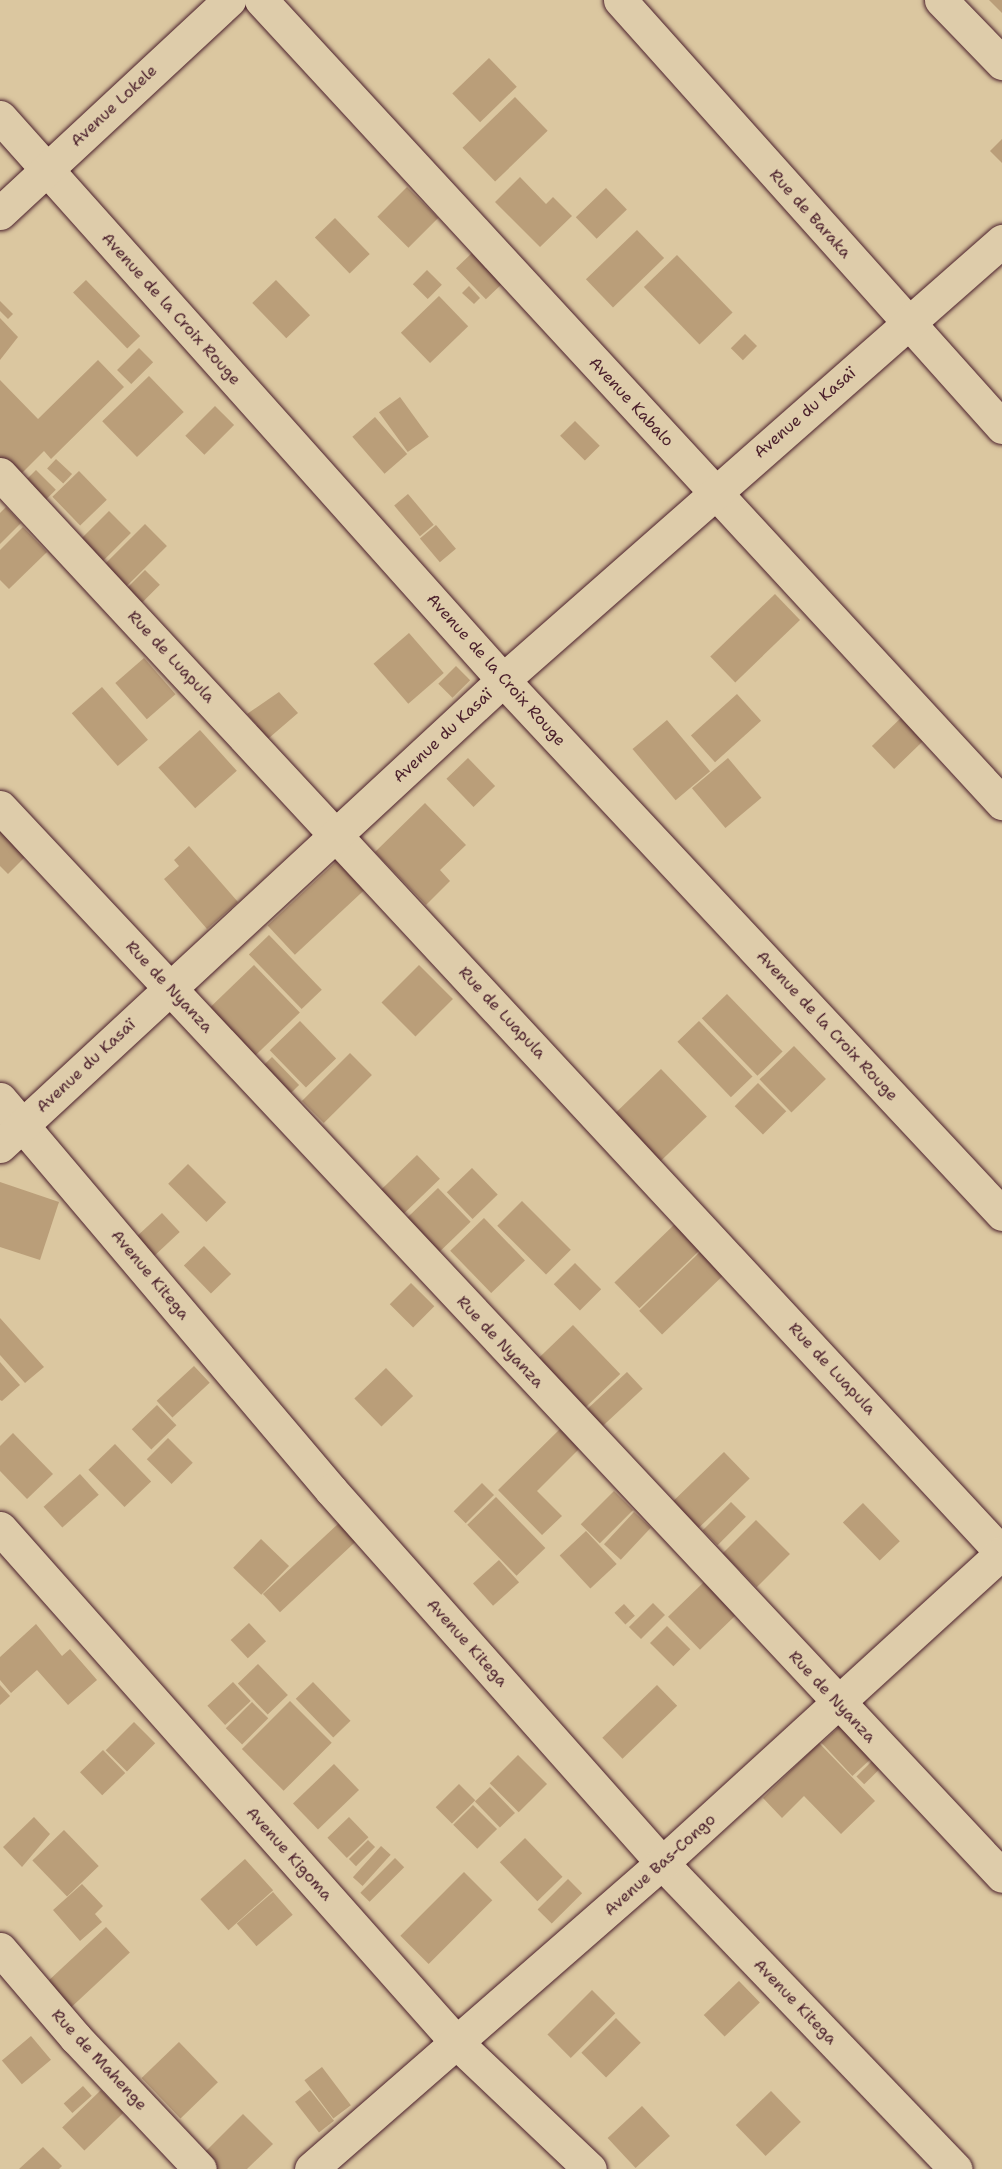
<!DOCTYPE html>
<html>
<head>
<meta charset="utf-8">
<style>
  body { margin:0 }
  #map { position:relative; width:1002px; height:2169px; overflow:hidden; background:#dbc7a0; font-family:"Shantell Sans",sans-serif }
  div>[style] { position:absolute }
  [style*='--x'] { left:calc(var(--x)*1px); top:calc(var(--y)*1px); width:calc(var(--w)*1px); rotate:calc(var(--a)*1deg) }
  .building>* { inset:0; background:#ba9e79; transform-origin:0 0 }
  .roads { filter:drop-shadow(0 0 2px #4a1f2b) drop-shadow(0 0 2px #4a1f2b) }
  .minor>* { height:33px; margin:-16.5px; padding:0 16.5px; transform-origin:16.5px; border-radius:16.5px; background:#deccaa }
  span { translate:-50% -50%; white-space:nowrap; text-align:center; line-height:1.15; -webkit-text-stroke:5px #deccaa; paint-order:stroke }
  .street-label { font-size:16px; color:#4a1f2b }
</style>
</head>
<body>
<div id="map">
  <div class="building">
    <div style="clip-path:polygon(989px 0,1002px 0,1002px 13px)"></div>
    <div style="left:489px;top:58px;width:40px;height:51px;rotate:46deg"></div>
    <div style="left:515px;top:97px;width:47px;height:73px;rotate:46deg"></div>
    <div style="clip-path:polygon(1002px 139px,1002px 163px,990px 151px)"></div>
    <div style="clip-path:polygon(520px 177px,546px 204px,553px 197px,572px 216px,540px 247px,495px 202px)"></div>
    <div style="left:407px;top:187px;width:44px;height:42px;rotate:45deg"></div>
    <div style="left:606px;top:188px;width:30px;height:42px;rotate:46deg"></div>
    <div style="left:335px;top:218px;width:50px;height:28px;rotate:46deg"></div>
    <div style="left:637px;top:230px;width:39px;height:71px;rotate:46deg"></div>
    <div style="left:474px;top:251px;width:43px;height:25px;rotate:46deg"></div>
    <div style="left:677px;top:255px;width:80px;height:46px;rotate:46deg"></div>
    <div style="left:427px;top:270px;width:21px;height:20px;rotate:45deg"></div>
    <div style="left:86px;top:280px;width:78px;height:18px;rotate:46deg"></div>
    <div style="left:276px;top:280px;width:49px;height:33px;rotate:46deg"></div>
    <div style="clip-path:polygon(469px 286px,480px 298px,474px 304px,462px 293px)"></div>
    <div style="left:439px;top:296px;width:42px;height:53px;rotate:46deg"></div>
    <div style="clip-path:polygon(0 301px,13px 314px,8px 319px,0 311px)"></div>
    <div style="clip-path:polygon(0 318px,18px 337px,0 360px)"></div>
    <div style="left:745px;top:334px;width:17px;height:20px;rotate:45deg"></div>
    <div style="left:139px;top:348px;width:20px;height:31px;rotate:45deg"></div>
    <div style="clip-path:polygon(98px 360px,124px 387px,51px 459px,44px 451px,18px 477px,0 458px,0 380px,38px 419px)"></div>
    <div style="left:149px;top:376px;width:50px;height:65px;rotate:46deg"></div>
    <div style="left:400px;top:397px;width:49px;height:26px;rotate:54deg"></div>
    <div style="left:215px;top:406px;width:27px;height:42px;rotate:45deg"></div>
    <div style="left:375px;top:417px;width:49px;height:30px;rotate:49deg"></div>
    <div style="left:575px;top:421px;width:35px;height:21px;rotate:45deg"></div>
    <div style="left:56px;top:459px;width:22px;height:13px;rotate:43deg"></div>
    <div style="left:36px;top:470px;width:28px;height:22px;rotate:45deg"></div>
    <div style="left:79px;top:471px;width:40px;height:37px;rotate:46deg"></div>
    <div style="left:408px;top:494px;width:40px;height:18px;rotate:50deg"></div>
    <div style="clip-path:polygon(6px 507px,21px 523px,0 544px,0 513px)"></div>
    <div style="left:109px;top:511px;width:31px;height:45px;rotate:45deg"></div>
    <div style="left:145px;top:524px;width:31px;height:62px;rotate:45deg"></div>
    <div style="left:436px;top:525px;width:31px;height:21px;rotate:50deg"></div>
    <div style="clip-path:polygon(23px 527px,47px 552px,9px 589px,0 580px,0 550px)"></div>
    <div style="left:145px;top:570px;width:21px;height:30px;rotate:45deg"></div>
    <div style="left:775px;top:594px;width:36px;height:90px;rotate:46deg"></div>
    <div style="left:409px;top:633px;width:53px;height:47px;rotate:49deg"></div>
    <div style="left:144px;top:658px;width:48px;height:38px;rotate:49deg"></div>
    <div style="left:456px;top:666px;width:20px;height:25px;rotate:45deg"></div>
    <div style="left:102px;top:687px;width:70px;height:40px;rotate:49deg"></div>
    <div style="clip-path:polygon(279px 692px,298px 713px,262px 744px,251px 731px,257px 725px,247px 714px)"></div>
    <div style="left:737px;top:694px;width:36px;height:62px;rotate:48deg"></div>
    <div style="left:905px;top:714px;width:32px;height:46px;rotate:46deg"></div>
    <div style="left:667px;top:720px;width:67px;height:45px;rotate:50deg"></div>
    <div style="left:200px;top:730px;width:55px;height:56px;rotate:48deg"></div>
    <div style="left:468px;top:758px;width:39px;height:30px;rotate:46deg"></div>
    <div style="left:728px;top:758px;width:52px;height:47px;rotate:50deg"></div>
    <div style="clip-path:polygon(425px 803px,466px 845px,440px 870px,450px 881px,426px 905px,375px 852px)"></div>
    <div style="clip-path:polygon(0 823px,29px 853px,8px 874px,0 866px)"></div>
    <div style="clip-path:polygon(189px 846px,238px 902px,207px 929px,164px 879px,179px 866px,174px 860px)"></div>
    <div style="left:340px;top:858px;width:40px;height:99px;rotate:47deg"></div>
    <div style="left:269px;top:935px;width:76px;height:28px;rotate:46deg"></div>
    <div style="left:254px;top:965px;width:66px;height:67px;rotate:46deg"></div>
    <div style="left:419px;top:965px;width:48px;height:53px;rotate:45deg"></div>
    <div style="left:727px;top:994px;width:80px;height:35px;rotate:46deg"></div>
    <div style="left:300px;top:1021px;width:52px;height:42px;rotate:46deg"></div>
    <div style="left:699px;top:1021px;width:77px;height:30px;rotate:46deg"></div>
    <div style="left:794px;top:1046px;width:46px;height:48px;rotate:46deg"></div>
    <div style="left:350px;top:1053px;width:31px;height:68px;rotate:45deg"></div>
    <div style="left:272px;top:1057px;width:39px;height:11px;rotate:46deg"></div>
    <div style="left:661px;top:1069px;width:66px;height:67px;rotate:46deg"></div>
    <div style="left:758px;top:1083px;width:40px;height:33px;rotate:45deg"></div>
    <div style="left:417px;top:1155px;width:33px;height:59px;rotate:46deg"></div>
    <div style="left:188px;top:1164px;width:54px;height:28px;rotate:45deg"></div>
    <div style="left:472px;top:1168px;width:37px;height:35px;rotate:46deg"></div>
    <div style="clip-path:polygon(0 1182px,59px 1202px,40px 1260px,0 1247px)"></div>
    <div style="left:438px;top:1188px;width:47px;height:54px;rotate:46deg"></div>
    <div style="left:522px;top:1201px;width:69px;height:35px;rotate:45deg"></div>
    <div style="left:162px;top:1213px;width:26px;height:35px;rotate:47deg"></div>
    <div style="left:484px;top:1218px;width:59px;height:47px;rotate:46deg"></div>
    <div style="left:677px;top:1222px;width:36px;height:87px;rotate:46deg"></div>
    <div style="left:204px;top:1246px;width:39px;height:28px;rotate:46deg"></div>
    <div style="left:701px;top:1251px;width:33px;height:86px;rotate:46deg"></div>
    <div style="left:575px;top:1263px;width:37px;height:30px;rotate:45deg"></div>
    <div style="left:411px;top:1283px;width:33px;height:30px;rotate:45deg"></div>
    <div style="clip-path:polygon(0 1318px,44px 1367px,25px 1383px,0 1355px)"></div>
    <div style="left:573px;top:1325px;width:68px;height:52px;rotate:46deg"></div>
    <div style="clip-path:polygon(0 1362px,20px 1385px,2px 1401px,0 1400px)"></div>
    <div style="left:194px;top:1366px;width:23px;height:51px;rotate:47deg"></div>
    <div style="left:386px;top:1368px;width:39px;height:44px;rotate:46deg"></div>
    <div style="left:627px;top:1372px;width:23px;height:55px;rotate:47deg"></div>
    <div style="left:157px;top:1405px;width:28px;height:35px;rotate:46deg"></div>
    <div style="clip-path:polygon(560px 1429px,579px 1449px,537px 1491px,562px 1516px,542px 1535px,498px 1490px)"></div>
    <div style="clip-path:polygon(13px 1433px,53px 1474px,27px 1499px,0 1471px,0 1446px)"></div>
    <div style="left:168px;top:1438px;width:35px;height:30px;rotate:45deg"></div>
    <div style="left:115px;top:1444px;width:52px;height:37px;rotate:46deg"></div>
    <div style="left:724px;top:1452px;width:37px;height:77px;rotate:46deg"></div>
    <div style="left:80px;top:1474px;width:28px;height:49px;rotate:48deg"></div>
    <div style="left:482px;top:1483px;width:17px;height:40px;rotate:45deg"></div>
    <div style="left:614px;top:1491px;width:27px;height:47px;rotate:45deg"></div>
    <div style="left:496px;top:1497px;width:71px;height:40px;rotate:46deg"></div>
    <div style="left:731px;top:1502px;width:21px;height:40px;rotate:45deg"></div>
    <div style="left:863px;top:1503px;width:53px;height:28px;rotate:46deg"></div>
    <div style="left:634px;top:1512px;width:23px;height:44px;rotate:43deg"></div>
    <div style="left:756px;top:1520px;width:48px;height:47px;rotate:45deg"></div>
    <div style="left:339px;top:1523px;width:25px;height:104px;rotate:47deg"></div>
    <div style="left:586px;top:1531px;width:45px;height:36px;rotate:47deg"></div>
    <div style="left:261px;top:1539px;width:39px;height:40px;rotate:44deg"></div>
    <div style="left:499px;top:1560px;width:30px;height:35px;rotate:48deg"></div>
    <div style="left:704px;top:1582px;width:46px;height:50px;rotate:46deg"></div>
    <div style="left:653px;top:1603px;width:17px;height:34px;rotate:45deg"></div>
    <div style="left:624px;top:1604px;width:16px;height:13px;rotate:47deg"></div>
    <div style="left:249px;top:1623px;width:25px;height:25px;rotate:47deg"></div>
    <div style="clip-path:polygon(36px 1624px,62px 1656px,70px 1649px,97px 1680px,68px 1705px,37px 1670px,11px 1693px,0 1680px,0 1657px)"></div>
    <div style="left:667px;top:1626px;width:33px;height:24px;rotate:45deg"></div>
    <div style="left:258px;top:1664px;width:43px;height:28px;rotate:46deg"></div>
    <div style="left:233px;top:1682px;width:26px;height:35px;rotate:47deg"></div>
    <div style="left:313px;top:1682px;width:54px;height:24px;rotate:46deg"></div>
    <div style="clip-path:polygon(0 1685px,10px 1696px,0 1705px)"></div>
    <div style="left:657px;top:1685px;width:29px;height:76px;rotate:46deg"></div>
    <div style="left:290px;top:1701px;width:59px;height:68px;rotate:45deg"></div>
    <div style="left:252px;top:1702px;width:23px;height:37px;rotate:45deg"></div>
    <div style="left:134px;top:1722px;width:30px;height:40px;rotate:45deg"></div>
    <div style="left:840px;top:1726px;width:45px;height:25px;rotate:47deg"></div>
    <div style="clip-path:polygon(819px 1743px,875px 1801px,841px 1834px,804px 1796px,782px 1818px,763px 1798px)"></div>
    <div style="left:103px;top:1750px;width:32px;height:32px;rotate:46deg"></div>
    <div style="left:518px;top:1755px;width:41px;height:40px;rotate:45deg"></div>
    <div style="left:872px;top:1761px;width:11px;height:22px;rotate:45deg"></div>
    <div style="left:334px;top:1764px;width:36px;height:57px;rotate:46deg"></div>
    <div style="left:459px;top:1784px;width:23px;height:33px;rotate:45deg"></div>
    <div style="left:490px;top:1787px;width:36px;height:21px;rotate:46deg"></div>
    <div style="left:473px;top:1805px;width:34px;height:28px;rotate:45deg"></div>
    <div style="clip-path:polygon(34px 1817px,50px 1834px,22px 1867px,3px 1847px)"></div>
    <div style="left:349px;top:1817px;width:28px;height:30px;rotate:46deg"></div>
    <div style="left:64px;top:1830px;width:50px;height:44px;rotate:46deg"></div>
    <div style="left:525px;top:1838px;width:54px;height:35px;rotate:46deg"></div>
    <div style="left:368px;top:1840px;width:10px;height:27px;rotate:45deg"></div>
    <div style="left:381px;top:1846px;width:13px;height:42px;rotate:42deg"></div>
    <div style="left:395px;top:1858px;width:13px;height:49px;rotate:45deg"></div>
    <div style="left:245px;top:1859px;width:42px;height:60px;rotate:48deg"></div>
    <div style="left:464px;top:1872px;width:40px;height:90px;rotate:45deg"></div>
    <div style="left:568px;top:1879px;width:20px;height:43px;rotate:45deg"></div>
    <div style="clip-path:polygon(82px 1884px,103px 1906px,95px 1914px,102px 1922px,80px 1941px,53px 1910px)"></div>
    <div style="left:273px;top:1892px;width:30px;height:48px;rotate:49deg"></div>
    <div style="left:106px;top:1927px;width:35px;height:89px;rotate:47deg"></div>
    <div style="left:739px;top:1981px;width:30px;height:49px;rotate:46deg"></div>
    <div style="left:592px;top:1990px;width:33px;height:63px;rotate:45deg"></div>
    <div style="left:616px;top:2018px;width:35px;height:49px;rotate:45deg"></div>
    <div style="left:31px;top:2036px;width:31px;height:38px;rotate:50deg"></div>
    <div style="left:179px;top:2042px;width:56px;height:52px;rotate:46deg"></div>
    <div style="left:322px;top:2067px;width:48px;height:22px;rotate:53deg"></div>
    <div style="left:83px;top:2086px;width:13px;height:26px;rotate:48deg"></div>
    <div style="left:101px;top:2090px;width:32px;height:54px;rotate:46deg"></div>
    <div style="left:310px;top:2090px;width:39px;height:19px;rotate:52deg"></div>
    <div style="left:771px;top:2091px;width:43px;height:49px;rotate:46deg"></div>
    <div style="left:642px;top:2106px;width:41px;height:47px;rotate:47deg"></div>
    <div style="clip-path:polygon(243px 2114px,273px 2144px,247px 2169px,209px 2169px,199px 2158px)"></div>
    <div style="clip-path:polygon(43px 2147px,62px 2166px,59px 2169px,19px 2169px)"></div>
  </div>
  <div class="roads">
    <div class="minor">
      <div style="--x:261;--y:0;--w:1093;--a:47.3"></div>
      <div style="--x:620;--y:0;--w:573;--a:48.18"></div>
      <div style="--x:941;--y:0;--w:88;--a:45.9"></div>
      <div style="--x:0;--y:117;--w:755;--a:48.22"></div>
      <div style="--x:503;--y:680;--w:731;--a:46.94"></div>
      <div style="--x:0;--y:213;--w:313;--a:-42.9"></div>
      <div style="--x:0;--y:474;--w:1472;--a:47.12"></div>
      <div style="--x:0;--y:807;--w:1465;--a:46.85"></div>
      <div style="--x:0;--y:1099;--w:512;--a:49.75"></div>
      <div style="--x:331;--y:1490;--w:499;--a:48.4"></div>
      <div style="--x:662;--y:1863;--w:424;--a:46.2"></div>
      <div style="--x:0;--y:1146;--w:686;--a:-42.81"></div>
      <div style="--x:503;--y:680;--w:665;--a:-41.34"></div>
      <div style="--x:0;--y:1528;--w:689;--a:48.41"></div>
      <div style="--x:457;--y:2043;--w:183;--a:43.5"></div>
      <div style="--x:0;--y:1949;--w:117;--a:49.5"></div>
      <div style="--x:76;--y:2038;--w:180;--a:46.6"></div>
      <div style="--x:311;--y:2169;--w:466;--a:-41.1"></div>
      <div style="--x:662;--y:1863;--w:460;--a:-42.4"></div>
    </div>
  </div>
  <div class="street-label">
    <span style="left:114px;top:106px;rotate:-43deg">Avenue Lokele</span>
    <span style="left:810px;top:214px;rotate:48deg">Rue de Baraka</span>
    <span style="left:171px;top:309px;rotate:48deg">Avenue de la Croix Rouge</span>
    <span style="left:631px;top:402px;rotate:47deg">Avenue Kabalo</span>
    <span style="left:805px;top:413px;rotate:-41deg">Avenue du Kasaï</span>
    <span style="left:171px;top:657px;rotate:47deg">Rue de Luapula</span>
    <span style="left:496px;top:670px;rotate:48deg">Avenue de la Croix Rouge</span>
    <span style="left:443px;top:736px;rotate:-43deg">Avenue du Kasaï</span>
    <span style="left:169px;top:987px;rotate:47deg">Rue de Nyanza</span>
    <span style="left:502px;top:1013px;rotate:47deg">Rue de Luapula</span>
    <span style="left:827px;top:1026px;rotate:47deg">Avenue de la Croix Rouge</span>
    <span style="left:86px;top:1066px;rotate:-43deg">Avenue du Kasaï</span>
    <span style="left:150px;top:1275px;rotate:50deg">Avenue Kitega</span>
    <span style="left:500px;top:1342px;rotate:47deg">Rue de Nyanza</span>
    <span style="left:832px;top:1369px;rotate:47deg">Rue de Luapula</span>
    <span style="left:467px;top:1643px;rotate:48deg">Avenue Kitega</span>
    <span style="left:832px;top:1697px;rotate:47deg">Rue de Nyanza</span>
    <span style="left:289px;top:1854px;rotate:48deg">Avenue Kigoma</span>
    <span style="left:660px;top:1865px;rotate:-42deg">Avenue Bas-Congo</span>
    <span style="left:795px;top:2002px;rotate:46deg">Avenue Kitega</span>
    <span style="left:99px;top:2060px;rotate:47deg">Rue de Mahenge</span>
  </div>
</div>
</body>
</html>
